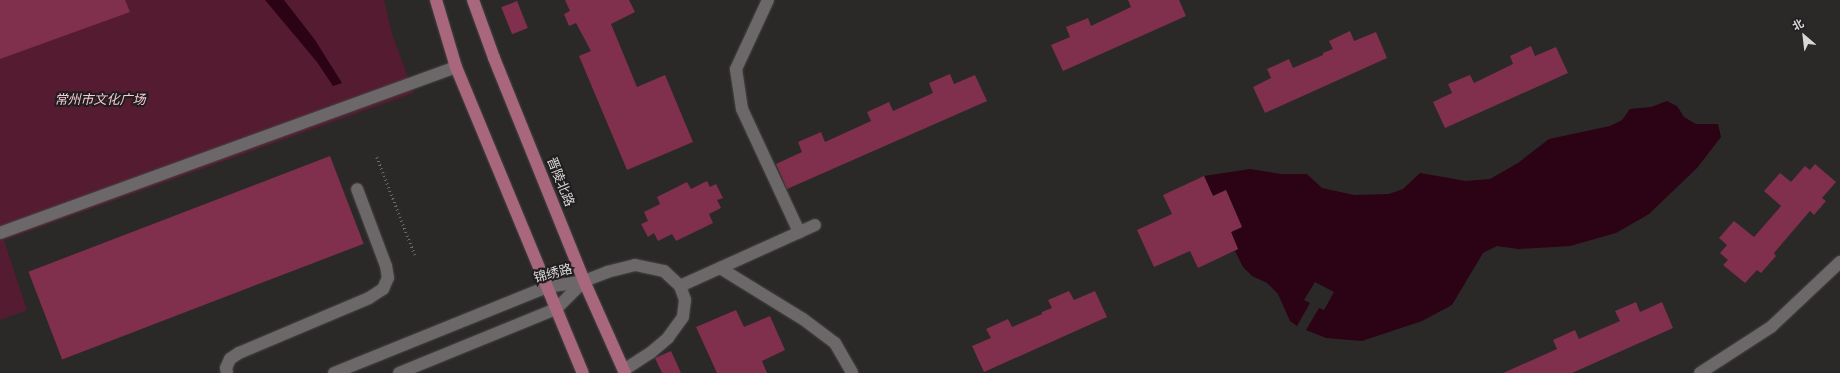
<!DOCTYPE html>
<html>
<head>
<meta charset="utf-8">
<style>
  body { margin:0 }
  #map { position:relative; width:1840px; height:373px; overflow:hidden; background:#2b2828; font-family:Spectral,"Noto Sans SC",serif }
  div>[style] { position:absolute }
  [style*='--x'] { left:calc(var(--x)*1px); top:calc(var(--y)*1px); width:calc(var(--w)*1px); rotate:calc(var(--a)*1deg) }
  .green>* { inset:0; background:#551b31 }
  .water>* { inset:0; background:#2c0314 }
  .building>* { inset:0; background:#802f4d; transform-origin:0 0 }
  .path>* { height:2.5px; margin-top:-1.25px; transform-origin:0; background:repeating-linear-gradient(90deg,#6b6969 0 1px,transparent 0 4px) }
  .roads { filter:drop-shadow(0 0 1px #464444) drop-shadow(0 0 1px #464444) }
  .minor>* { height:12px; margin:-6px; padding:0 6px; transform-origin:6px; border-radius:6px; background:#6c6869 }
  .major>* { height:12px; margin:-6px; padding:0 6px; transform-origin:6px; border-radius:6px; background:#a9677d }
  span { translate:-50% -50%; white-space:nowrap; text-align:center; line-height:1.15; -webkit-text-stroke:4px #211e1f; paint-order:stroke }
  .park-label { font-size:13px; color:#fac8d6; font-style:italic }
  .street-label { font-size:13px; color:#d9d7d7 }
  .north { position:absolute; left:1784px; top:16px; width:40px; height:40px; -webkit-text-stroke:3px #211e1f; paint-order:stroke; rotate:332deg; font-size:11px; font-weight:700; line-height:16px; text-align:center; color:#d9d7d7 }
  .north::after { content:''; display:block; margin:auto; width:14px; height:18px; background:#d9d7d7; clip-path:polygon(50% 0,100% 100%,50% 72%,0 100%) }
</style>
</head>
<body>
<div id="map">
  <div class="green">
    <div style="clip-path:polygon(0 0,384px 0,392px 34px,414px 93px,4px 240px,27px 310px,0 320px)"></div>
  </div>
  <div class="water">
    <div style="clip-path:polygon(265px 0,284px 0,315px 40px,342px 83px,333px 86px,317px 62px)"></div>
    <div style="clip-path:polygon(1667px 101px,1677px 106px,1684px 117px,1696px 124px,1718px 124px,1721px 137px,1697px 168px,1649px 214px,1616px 233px,1570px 246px,1518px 249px,1497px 246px,1483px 253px,1452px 305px,1422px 321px,1362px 341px,1326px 338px,1306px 330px,1319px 308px,1324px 310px,1334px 292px,1315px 282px,1304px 300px,1310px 303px,1297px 326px,1290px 321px,1278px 294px,1267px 283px,1252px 276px,1243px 267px,1235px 251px,1238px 249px,1231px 232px,1242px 227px,1226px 190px,1213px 196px,1204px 176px,1250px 169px,1281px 174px,1307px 174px,1322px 188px,1354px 195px,1389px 194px,1403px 189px,1420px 173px,1466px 181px,1490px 179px,1518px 163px,1549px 139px,1610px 126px,1622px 120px,1630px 109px,1651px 107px)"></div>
  </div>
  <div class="building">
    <div style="clip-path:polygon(0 0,125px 0,130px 12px,0 59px)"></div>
    <div style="clip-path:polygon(565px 0,629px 0,635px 12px,611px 24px,637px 87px,665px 75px,693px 142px,627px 170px,579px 56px,591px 51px,576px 23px,569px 26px,564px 14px,570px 11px)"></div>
    <div style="clip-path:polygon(1128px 0,1179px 0,1186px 16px,1063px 71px,1051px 45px,1070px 37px,1066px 27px,1088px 18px,1091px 26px,1131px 7px)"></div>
    <div style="left:517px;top:1px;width:29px;height:17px;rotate:68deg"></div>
    <div style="clip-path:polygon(1350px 31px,1354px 41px,1376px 32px,1387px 58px,1265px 113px,1253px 87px,1271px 78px,1267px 69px,1289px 59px,1293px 68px,1323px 55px,1323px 53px,1333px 49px,1329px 41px)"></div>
    <div style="clip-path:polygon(1531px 46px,1535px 56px,1556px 47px,1568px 73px,1445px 128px,1433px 102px,1452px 93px,1448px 84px,1470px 75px,1474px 83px,1513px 64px,1510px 56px)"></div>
    <div style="clip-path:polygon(950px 74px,954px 84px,975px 75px,987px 101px,787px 189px,776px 164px,802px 152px,798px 142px,821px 132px,825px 142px,871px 121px,867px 112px,889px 102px,893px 111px,933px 93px,929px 83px)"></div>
    <div style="left:330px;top:156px;width:94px;height:323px;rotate:69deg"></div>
    <div style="clip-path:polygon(1815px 164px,1836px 182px,1822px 198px,1826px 201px,1814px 215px,1810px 211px,1774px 253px,1776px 256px,1761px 273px,1757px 270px,1745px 283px,1723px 265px,1728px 260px,1720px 253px,1727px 245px,1719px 238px,1734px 221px,1754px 237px,1781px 206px,1764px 191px,1780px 173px,1791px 182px,1805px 166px,1810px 170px)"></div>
    <div style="clip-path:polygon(1204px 176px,1213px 196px,1226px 190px,1242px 227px,1231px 232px,1238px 249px,1198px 268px,1190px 251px,1154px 267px,1137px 230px,1172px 214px,1163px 195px)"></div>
    <div style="clip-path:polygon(707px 181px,710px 187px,716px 184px,723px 198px,717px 200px,721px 208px,709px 214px,713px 223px,676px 241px,672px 234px,658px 241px,654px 233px,648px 237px,641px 224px,648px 221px,644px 212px,660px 204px,657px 197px,687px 182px,691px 189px)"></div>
    <div style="clip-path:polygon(1069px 291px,1074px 300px,1095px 291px,1107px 317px,984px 372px,972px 346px,991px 338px,986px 329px,1008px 319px,1012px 327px,1042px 314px,1042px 312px,1052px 308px,1048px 300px)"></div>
    <div style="clip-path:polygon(1636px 302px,1640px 312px,1662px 302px,1673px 328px,1572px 373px,1503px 373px,1557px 349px,1553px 340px,1575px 330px,1579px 339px,1620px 321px,1615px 311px)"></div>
    <div style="clip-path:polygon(736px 310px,744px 327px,770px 316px,785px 350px,762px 361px,767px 373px,717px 373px,696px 327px)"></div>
    <div style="clip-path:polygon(671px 351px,681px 373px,662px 373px,655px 358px)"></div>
  </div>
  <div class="path">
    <div style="--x:377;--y:157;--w:105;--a:68.8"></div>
  </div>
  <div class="roads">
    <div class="minor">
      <div style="--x:768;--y:0;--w:76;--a:114.9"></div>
      <div style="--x:736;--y:69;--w:40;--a:81.5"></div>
      <div style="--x:742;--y:109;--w:136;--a:65.1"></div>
      <div style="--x:0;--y:233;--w:485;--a:-20"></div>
      <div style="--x:720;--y:268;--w:97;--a:31.6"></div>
      <div style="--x:803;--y:319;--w:40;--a:37"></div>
      <div style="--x:835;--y:343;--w:34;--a:60"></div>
      <div style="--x:680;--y:286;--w:148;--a:-24.3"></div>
      <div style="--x:227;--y:373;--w:5;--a:-101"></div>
      <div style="--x:226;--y:368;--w:10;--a:-66"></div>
      <div style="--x:230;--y:359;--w:11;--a:-34"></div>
      <div style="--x:239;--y:353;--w:141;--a:-22.9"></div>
      <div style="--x:369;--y:298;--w:17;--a:-33"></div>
      <div style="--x:383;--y:289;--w:12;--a:-66"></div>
      <div style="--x:388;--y:278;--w:12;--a:-99"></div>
      <div style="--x:386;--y:266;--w:82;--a:-110.6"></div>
      <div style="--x:334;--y:373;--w:230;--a:-22"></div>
      <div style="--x:547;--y:287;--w:37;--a:-9"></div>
      <div style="--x:584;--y:281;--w:25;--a:-21"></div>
      <div style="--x:607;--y:272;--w:29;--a:-14"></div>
      <div style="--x:635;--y:265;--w:30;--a:12"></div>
      <div style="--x:664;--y:271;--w:22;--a:43"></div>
      <div style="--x:680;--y:286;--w:15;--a:70"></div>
      <div style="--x:685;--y:300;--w:17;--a:97"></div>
      <div style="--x:683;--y:317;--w:26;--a:126"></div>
      <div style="--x:668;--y:338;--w:23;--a:140"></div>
      <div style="--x:650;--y:353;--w:31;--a:147"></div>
      <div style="--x:399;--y:373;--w:170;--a:-22.2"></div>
      <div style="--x:556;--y:309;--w:40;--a:-45"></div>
      <div style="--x:1700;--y:373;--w:85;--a:-32.9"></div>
      <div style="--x:1771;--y:327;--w:95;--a:-43.3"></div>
    </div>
    <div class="major">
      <div style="--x:436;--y:0;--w:70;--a:73.4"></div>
      <div style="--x:456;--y:67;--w:331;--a:67.5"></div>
      <div style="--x:473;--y:0;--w:62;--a:70.1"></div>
      <div style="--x:494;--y:58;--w:240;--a:68"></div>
      <div style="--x:584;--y:281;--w:101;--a:66"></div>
    </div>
  </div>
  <div class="park-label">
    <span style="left:100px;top:100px">常州市文化广场</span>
  </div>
  <div class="street-label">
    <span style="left:560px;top:182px;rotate:68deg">晋陵北路</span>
    <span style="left:553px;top:274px;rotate:-14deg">锦绣路</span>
  </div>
  <div class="north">北</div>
</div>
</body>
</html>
